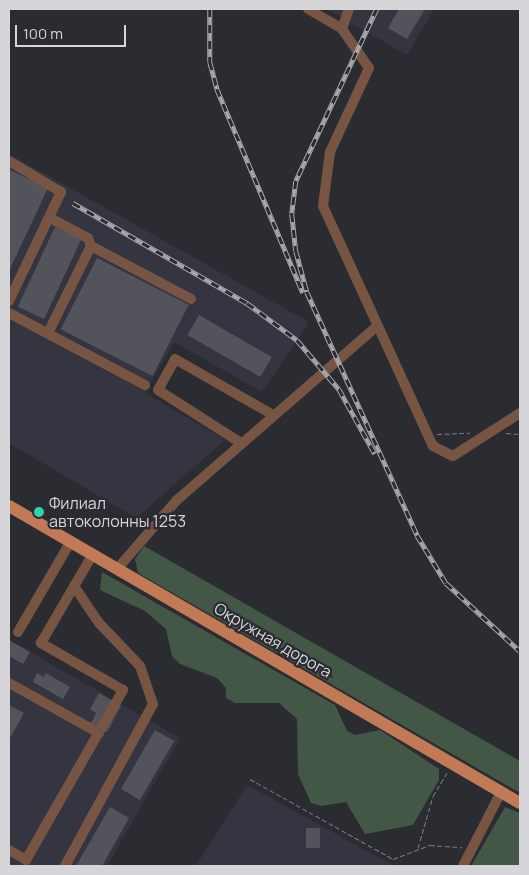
<!DOCTYPE html>
<html>
<head>
<meta charset="utf-8">
<style>
  body { margin:0 }
  #map { position:relative; width:529px; height:875px; overflow:hidden; background:#2b2c32; font-family:Manrope,sans-serif }
  div>[style] { position:absolute }
  [style*='--x'] { left:calc(var(--x)*1px); top:calc(var(--y)*1px); width:calc(var(--w)*1px); rotate:calc(var(--a)*1deg) }
  .built>* { inset:0; background:#353541 }
  .green>* { inset:0; background:#425745 }
  .building>* { inset:0; background:#53545b; transform-origin:0 0 }
  .path>* { height:1px; margin-top:-0.5px; transform-origin:0; background:repeating-linear-gradient(90deg,#7a7a80 0 5px,transparent 0 7.5px) }
  .minor>* { height:10px; margin:-5px; padding:0 5px; transform-origin:5px; border-radius:5px; background:#785543 }
  .major>* { height:12px; margin:-6px; padding:0 6px; transform-origin:6px; border-radius:6px; background:#c27a56 }
  .rail>* { height:4.5px; margin-top:-2.25px; transform-origin:0; background:repeating-linear-gradient(90deg,#2b2c32 0 8px,#a7a7ac 0 16px); box-sizing:border-box; border-block:1px solid #a7a7ac }
  .dots>* { width:14px; height:14px; translate:-50% -50%; box-sizing:border-box; border:2px solid #2b2c32; border-radius:50% }
  span { translate:-50% -50%; white-space:nowrap; text-align:center; line-height:1.15; -webkit-text-stroke:4.5px #2b2c32; paint-order:stroke }
  .poi-label { font-size:16px; color:#d6d6da }
  .left { translate:0 -50%; text-align:left }
  .street-label { font-size:16px; color:#d6d6da }
  .frame { position:absolute; inset:0; border:10px solid #d6d6da; pointer-events:none }
  .scale { position:absolute; left:15px; top:25px; width:111px; height:22px; box-sizing:border-box; border:2px solid #d6d6da; border-top:0; padding-left:6px; font-size:15px; line-height:18px; white-space:nowrap; color:#d6d6da; -webkit-text-stroke:4px #2b2c32; paint-order:stroke }
</style>
</head>
<body>
<div id="map">
  <div class="built">
    <div style="clip-path:polygon(327px 9px,434px 9px,407px 55px)"></div>
    <div style="clip-path:polygon(9px 154px,309px 322px,262px 392px,174px 342px,145px 393px,225px 440px,136px 518px,9px 443px)"></div>
    <div style="clip-path:polygon(9px 640px,180px 738px,107px 866px,9px 866px)"></div>
    <div style="clip-path:polygon(247px 785px,394px 866px,196px 866px)"></div>
  </div>
  <div class="green">
    <div style="clip-path:polygon(144px 546px,520px 761px,520px 793px,138px 573px,135px 559px)"></div>
    <div style="clip-path:polygon(102px 572px,335px 705px,347px 731px,355px 735px,380px 730px,439px 769px,439px 780px,413px 825px,365px 834px,346px 802px,321px 806px,311px 803px,298px 774px,297px 719px,279px 703px,235px 703px,226px 698px,226px 688px,217px 678px,180px 664px,172px 656px,166px 629px,145px 611px,100px 590px)"></div>
    <div style="clip-path:polygon(505px 807px,520px 813px,520px 866px,471px 866px)"></div>
  </div>
  <div class="building">
    <div style="clip-path:polygon(399px 9px,425px 9px,407px 39px,388px 28px)"></div>
    <div style="clip-path:polygon(10px 170px,48px 188px,9px 271px,9px 174px)"></div>
    <div style="left:55px;top:227px;width:29px;height:88px;rotate:25deg"></div>
    <div style="left:97px;top:258px;width:103px;height:80px;rotate:27deg"></div>
    <div style="left:199px;top:315px;width:84px;height:23px;rotate:30deg"></div>
    <div style="clip-path:polygon(9px 640px,30px 652px,23px 664px,9px 656px)"></div>
    <div style="clip-path:polygon(37px 673px,44px 677px,46px 673px,70px 687px,63px 699px,33px 682px)"></div>
    <div style="clip-path:polygon(99px 693px,121px 706px,107px 732px,91px 723px,96px 713px,90px 709px)"></div>
    <div style="clip-path:polygon(9px 705px,24px 713px,9px 740px)"></div>
    <div style="left:155px;top:730px;width:22px;height:68px;rotate:30deg"></div>
    <div style="clip-path:polygon(110px 807px,129px 818px,102px 866px,76px 866px)"></div>
    <div style="left:306px;top:828px;width:14px;height:20px"></div>
  </div>
  <div class="path">
    <div style="--x:506;--y:433;--w:14;--a:4"></div>
    <div style="--x:437;--y:434;--w:33;--a:-2"></div>
    <div style="--x:250;--y:779;--w:164;--a:29.2"></div>
    <div style="--x:393;--y:859;--w:40;--a:-21"></div>
    <div style="--x:430;--y:845;--w:32;--a:4"></div>
    <div style="--x:418;--y:848;--w:54;--a:-73.9"></div>
    <div style="--x:433;--y:796;--w:27;--a:-59"></div>
  </div>
  <div class="minor">
    <div style="--x:308;--y:9;--w:39;--a:30"></div>
    <div style="--x:342;--y:29;--w:47;--a:55.3"></div>
    <div style="--x:369;--y:68;--w:93;--a:114.9"></div>
    <div style="--x:330;--y:152;--w:54;--a:97.4"></div>
    <div style="--x:323;--y:206;--w:264;--a:65.4"></div>
    <div style="--x:433;--y:446;--w:22;--a:27"></div>
    <div style="--x:453;--y:456;--w:80;--a:-32.7"></div>
    <div style="--x:342;--y:29;--w:21;--a:-71"></div>
    <div style="--x:9;--y:161;--w:61;--a:30.8"></div>
    <div style="--x:61;--y:192;--w:121;--a:115.5"></div>
    <div style="--x:50;--y:218;--w:43;--a:27.8"></div>
    <div style="--x:88;--y:238;--w:9;--a:69"></div>
    <div style="--x:9;--y:313;--w:154;--a:27.9"></div>
    <div style="--x:48;--y:333;--w:97;--a:-63.7"></div>
    <div style="--x:91;--y:246;--w:113;--a:27.9"></div>
    <div style="--x:241;--y:443;--w:98;--a:-147.4"></div>
    <div style="--x:158;--y:390;--w:35;--a:-61"></div>
    <div style="--x:175;--y:359;--w:113;--a:29.7"></div>
    <div style="--x:118;--y:568;--w:90;--a:-49.1"></div>
    <div style="--x:177;--y:500;--w:264;--a:-41"></div>
    <div style="--x:18;--y:632;--w:105;--a:-59.8"></div>
    <div style="--x:9;--y:683;--w:103;--a:29.1"></div>
    <div style="--x:9;--y:850;--w:20;--a:30"></div>
    <div style="--x:26;--y:860;--w:196;--a:-60.3"></div>
    <div style="--x:123;--y:690;--w:95;--a:-150.2"></div>
    <div style="--x:41;--y:643;--w:103;--a:-59.7"></div>
    <div style="--x:65;--y:866;--w:184;--a:-61.5"></div>
    <div style="--x:153;--y:704;--w:40;--a:-108.9"></div>
    <div style="--x:140;--y:666;--w:59;--a:-133.6"></div>
    <div style="--x:99;--y:623;--w:45;--a:-124"></div>
    <div style="--x:463;--y:866;--w:83;--a:-62.8"></div>
  </div>
  <div class="major">
    <div style="--x:9;--y:506;--w:591;--a:30.17"></div>
  </div>
  <div class="rail">
    <div style="--x:210;--y:9;--w:53;--a:90"></div>
    <div style="--x:210;--y:62;--w:28;--a:75"></div>
    <div style="--x:217;--y:89;--w:221;--a:67.1"></div>
    <div style="--x:377;--y:9;--w:190;--a:115.2"></div>
    <div style="--x:296;--y:181;--w:33;--a:97"></div>
    <div style="--x:292;--y:214;--w:37;--a:84"></div>
    <div style="--x:296;--y:251;--w:42;--a:75"></div>
    <div style="--x:307;--y:292;--w:267;--a:65.6"></div>
    <div style="--x:417;--y:535;--w:56;--a:58.9"></div>
    <div style="--x:446;--y:583;--w:100;--a:42.6"></div>
    <div style="--x:73;--y:203;--w:201;--a:29.9"></div>
    <div style="--x:247;--y:303;--w:62;--a:36.5"></div>
    <div style="--x:297;--y:340;--w:65;--a:49.4"></div>
    <div style="--x:339;--y:389;--w:74;--a:61"></div>
  </div>
  <div class="dots">
    <div style="left:39px;top:512px;background:#2fd4aa"></div>
  </div>
  <div class="poi-label">
    <span class="left" style="left:49px;top:512px">Филиал<br>автоколонны 1253</span>
  </div>
  <div class="street-label">
    <span style="left:273px;top:640px;rotate:30deg">Окружная дорога</span>
  </div>
  <div class="frame"></div>
  <div class="scale">100 m</div>
</div>
</body>
</html>
